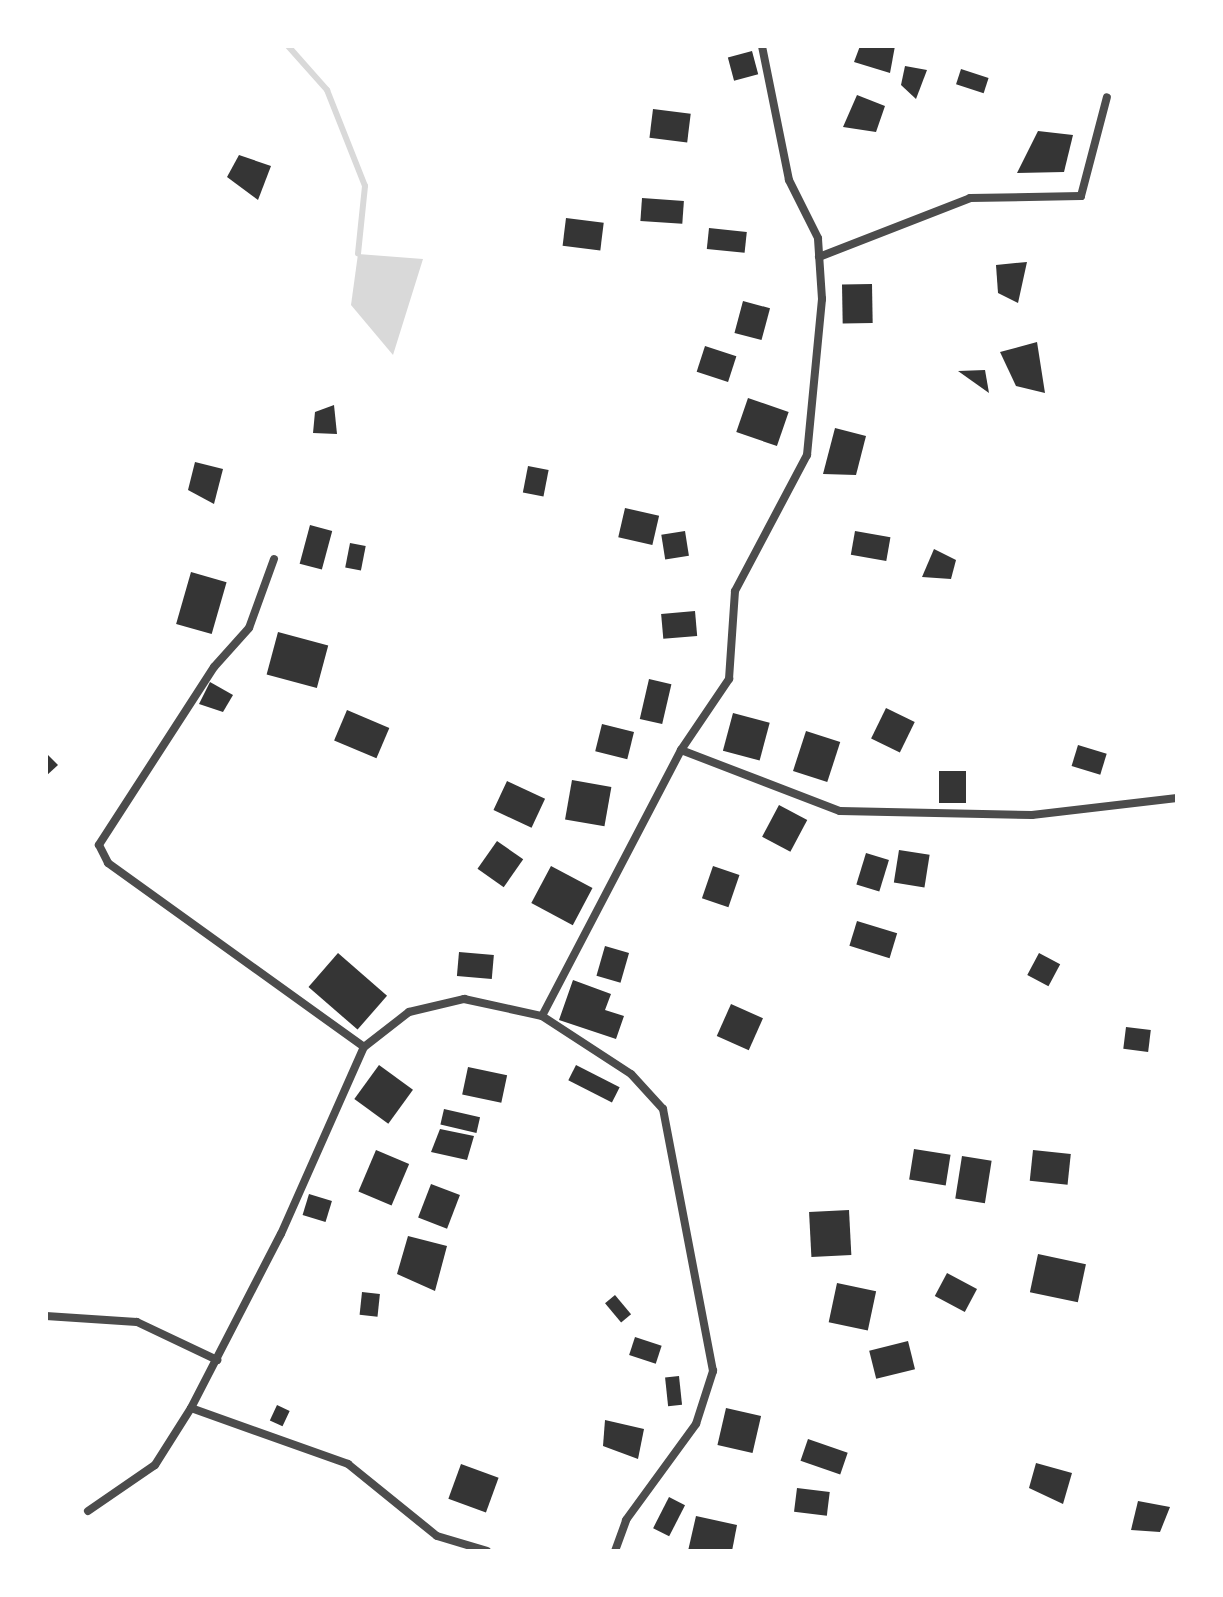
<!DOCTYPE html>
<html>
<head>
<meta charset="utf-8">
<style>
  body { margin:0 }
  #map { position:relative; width:1223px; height:1597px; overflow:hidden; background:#fff; font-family:Roboto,sans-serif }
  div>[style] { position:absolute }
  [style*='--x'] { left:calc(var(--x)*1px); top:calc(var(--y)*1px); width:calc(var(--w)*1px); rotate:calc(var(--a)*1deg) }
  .water>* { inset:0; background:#d9d9d9 }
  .stream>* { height:6px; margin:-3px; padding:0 3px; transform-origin:3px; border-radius:3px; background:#d9d9d9 }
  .building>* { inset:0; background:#353535; transform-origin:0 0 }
  .minor>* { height:8px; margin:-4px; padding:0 4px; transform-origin:4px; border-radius:4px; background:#4c4c4c }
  span { translate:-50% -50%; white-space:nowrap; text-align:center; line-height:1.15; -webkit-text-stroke:6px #fff; paint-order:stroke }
  .frame { position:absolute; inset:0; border:48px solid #fff; pointer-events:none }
</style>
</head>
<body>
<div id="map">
  <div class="water">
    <div style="clip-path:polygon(358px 254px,423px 259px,393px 355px,351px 305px)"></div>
  </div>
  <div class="stream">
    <div style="--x:288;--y:46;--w:59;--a:48.4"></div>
    <div style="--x:327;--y:90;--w:103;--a:68.4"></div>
    <div style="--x:365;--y:186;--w:68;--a:95.9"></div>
  </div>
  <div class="building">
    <div style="clip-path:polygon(860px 46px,895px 46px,890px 73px,854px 62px)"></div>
    <div style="left:752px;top:51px;width:24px;height:25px;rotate:75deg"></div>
    <div style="clip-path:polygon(905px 66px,927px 70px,916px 99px,901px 85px)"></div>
    <div style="left:961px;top:69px;width:29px;height:16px;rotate:18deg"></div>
    <div style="clip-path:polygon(857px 95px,885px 106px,876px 132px,843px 127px)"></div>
    <div style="left:653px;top:109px;width:38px;height:29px;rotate:7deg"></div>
    <div style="clip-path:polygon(1038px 131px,1073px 135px,1064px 172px,1017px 173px)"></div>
    <div style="clip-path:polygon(239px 155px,271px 166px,258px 200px,227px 177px)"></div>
    <div style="left:642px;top:198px;width:42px;height:23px;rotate:4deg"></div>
    <div style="left:566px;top:218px;width:38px;height:28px;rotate:7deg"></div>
    <div style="left:709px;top:228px;width:38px;height:21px;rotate:6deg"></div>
    <div style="clip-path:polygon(1027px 262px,1018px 303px,998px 293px,996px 265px)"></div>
    <div style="left:872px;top:284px;width:39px;height:30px;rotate:89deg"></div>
    <div style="left:743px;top:301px;width:28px;height:33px;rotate:15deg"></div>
    <div style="clip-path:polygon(1037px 342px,1045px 393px,1016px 386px,1000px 352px)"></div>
    <div style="left:705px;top:346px;width:33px;height:27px;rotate:18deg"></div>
    <div style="clip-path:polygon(985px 370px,989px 393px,958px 371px)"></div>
    <div style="left:748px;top:398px;width:43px;height:36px;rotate:19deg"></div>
    <div style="clip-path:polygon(334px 405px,337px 434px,313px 433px,315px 412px)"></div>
    <div style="clip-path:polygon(835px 428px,866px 436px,856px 475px,823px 474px)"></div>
    <div style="clip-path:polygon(195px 462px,223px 469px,214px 504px,188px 490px)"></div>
    <div style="left:528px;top:466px;width:21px;height:27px;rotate:11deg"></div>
    <div style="left:625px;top:508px;width:35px;height:30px;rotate:13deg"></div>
    <div style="left:310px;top:525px;width:23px;height:40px;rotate:15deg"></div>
    <div style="left:685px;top:531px;width:25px;height:24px;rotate:81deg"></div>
    <div style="left:855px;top:531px;width:36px;height:24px;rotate:10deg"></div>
    <div style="left:350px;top:543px;width:16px;height:25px;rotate:11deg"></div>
    <div style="clip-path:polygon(934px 549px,956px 560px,951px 579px,922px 577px)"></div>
    <div style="left:191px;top:572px;width:37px;height:54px;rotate:16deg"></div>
    <div style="left:695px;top:611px;width:25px;height:34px;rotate:85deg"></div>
    <div style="left:278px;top:632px;width:52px;height:44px;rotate:15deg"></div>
    <div style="left:649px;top:679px;width:23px;height:41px;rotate:13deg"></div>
    <div style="clip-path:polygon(210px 682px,233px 695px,223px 712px,199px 704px)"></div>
    <div style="left:886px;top:708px;width:32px;height:34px;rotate:26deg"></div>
    <div style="left:347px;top:710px;width:46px;height:33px;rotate:23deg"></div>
    <div style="left:733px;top:713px;width:38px;height:39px;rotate:15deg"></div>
    <div style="left:602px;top:724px;width:33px;height:28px;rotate:14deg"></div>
    <div style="left:806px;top:731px;width:36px;height:42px;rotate:18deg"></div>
    <div style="left:1078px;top:745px;width:30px;height:22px;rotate:17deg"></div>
    <div style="clip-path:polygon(46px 753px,58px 765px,46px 776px)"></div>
    <div style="left:966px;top:771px;width:32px;height:27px;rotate:90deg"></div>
    <div style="left:572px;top:780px;width:40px;height:40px;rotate:10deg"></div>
    <div style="left:507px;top:781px;width:42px;height:32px;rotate:25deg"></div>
    <div style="left:779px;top:805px;width:32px;height:36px;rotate:28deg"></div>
    <div style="left:497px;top:841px;width:32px;height:34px;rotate:35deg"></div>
    <div style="left:899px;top:850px;width:31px;height:33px;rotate:9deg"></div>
    <div style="left:866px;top:853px;width:24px;height:33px;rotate:17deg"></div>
    <div style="left:551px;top:866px;width:47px;height:42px;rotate:28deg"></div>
    <div style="left:713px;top:866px;width:28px;height:34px;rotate:19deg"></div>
    <div style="left:857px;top:921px;width:42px;height:26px;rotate:17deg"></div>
    <div style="left:605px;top:946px;width:25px;height:31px;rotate:16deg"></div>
    <div style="left:459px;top:952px;width:35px;height:24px;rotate:5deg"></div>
    <div style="left:338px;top:953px;width:65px;height:45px;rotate:41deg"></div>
    <div style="left:1039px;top:953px;width:24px;height:25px;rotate:28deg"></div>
    <div style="clip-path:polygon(573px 980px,611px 994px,605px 1010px,624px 1016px,616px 1039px,559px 1020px)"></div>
    <div style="left:731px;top:1004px;width:35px;height:35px;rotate:24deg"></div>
    <div style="left:1126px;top:1027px;width:25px;height:22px;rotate:7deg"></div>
    <div style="left:379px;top:1065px;width:42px;height:42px;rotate:36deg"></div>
    <div style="left:576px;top:1065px;width:49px;height:17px;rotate:27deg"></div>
    <div style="left:468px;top:1067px;width:40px;height:28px;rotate:12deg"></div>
    <div style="left:444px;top:1109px;width:37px;height:16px;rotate:13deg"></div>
    <div style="clip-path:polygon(440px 1129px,474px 1136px,467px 1160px,431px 1152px)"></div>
    <div style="left:914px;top:1149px;width:37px;height:31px;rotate:9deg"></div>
    <div style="left:376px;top:1150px;width:36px;height:45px;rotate:23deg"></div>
    <div style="left:1033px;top:1150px;width:38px;height:31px;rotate:6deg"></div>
    <div style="left:962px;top:1156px;width:30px;height:43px;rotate:9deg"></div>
    <div style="left:431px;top:1184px;width:31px;height:36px;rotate:21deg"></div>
    <div style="left:309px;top:1194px;width:24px;height:22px;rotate:17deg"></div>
    <div style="left:849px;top:1210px;width:45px;height:40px;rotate:87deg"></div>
    <div style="clip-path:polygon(408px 1236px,447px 1246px,435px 1291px,397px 1274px)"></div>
    <div style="left:1038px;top:1254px;width:49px;height:39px;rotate:12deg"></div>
    <div style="left:947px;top:1273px;width:34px;height:26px;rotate:28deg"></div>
    <div style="left:837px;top:1283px;width:40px;height:40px;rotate:12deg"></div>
    <div style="left:362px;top:1292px;width:18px;height:23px;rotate:6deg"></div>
    <div style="left:615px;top:1295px;width:25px;height:13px;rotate:50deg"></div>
    <div style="left:635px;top:1337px;width:28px;height:19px;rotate:18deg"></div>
    <div style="left:908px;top:1341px;width:29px;height:40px;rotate:76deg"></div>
    <div style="left:679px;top:1376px;width:29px;height:14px;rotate:84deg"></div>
    <div style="left:277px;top:1405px;width:14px;height:17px;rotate:25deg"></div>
    <div style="left:726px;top:1408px;width:36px;height:38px;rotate:13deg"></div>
    <div style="clip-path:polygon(605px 1420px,644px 1429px,638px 1459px,603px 1446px)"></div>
    <div style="left:808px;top:1439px;width:42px;height:23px;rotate:19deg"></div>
    <div style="clip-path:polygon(1036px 1463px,1072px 1473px,1063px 1504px,1029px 1488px)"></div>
    <div style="left:461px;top:1464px;width:40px;height:37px;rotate:20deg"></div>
    <div style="left:797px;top:1488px;width:33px;height:24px;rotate:7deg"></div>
    <div style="left:669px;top:1497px;width:18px;height:35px;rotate:27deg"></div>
    <div style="clip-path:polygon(1138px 1501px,1170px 1507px,1160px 1532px,1131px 1530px)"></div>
    <div style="clip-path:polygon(696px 1516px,737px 1525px,732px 1551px,688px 1551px)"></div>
  </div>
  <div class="minor">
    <div style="--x:819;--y:257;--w:162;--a:-21.3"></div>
    <div style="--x:970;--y:198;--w:111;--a:-1"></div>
    <div style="--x:1081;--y:196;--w:102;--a:-75.3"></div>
    <div style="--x:274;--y:559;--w:73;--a:109.9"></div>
    <div style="--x:249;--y:628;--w:52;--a:131.9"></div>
    <div style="--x:214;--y:667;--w:212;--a:122.9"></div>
    <div style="--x:99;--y:845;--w:20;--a:63"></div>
    <div style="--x:108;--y:863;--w:315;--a:35.7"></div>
    <div style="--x:681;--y:750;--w:170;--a:21"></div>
    <div style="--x:840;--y:811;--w:192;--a:1.2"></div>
    <div style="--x:1032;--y:815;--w:146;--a:-6.7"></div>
    <div style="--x:46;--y:1316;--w:91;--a:3.8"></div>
    <div style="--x:137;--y:1322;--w:89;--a:25.4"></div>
    <div style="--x:191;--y:1408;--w:167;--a:19.6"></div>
    <div style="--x:348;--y:1464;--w:114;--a:39"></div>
    <div style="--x:437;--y:1536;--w:52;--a:16.7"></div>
    <div style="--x:88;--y:1511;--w:81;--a:-34.5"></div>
    <div style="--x:155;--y:1465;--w:67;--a:-57.7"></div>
    <div style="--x:191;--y:1408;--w:196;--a:-62.7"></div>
    <div style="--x:281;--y:1234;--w:205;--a:-66.1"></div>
    <div style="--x:364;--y:1047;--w:57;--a:-37.9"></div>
    <div style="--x:409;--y:1012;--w:57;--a:-13.3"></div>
    <div style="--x:464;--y:999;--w:80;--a:12.3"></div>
    <div style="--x:615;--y:1551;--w:33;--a:-70"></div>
    <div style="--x:626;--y:1520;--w:119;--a:-53.9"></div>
    <div style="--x:696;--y:1424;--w:56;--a:-72.2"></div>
    <div style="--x:713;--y:1371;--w:267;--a:-100.8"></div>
    <div style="--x:663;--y:1109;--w:47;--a:-132.4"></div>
    <div style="--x:631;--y:1074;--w:106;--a:-146.9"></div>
    <div style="--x:542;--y:1016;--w:300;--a:-62.4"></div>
    <div style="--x:681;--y:750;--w:86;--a:-55.9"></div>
    <div style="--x:729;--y:679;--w:88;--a:-86.1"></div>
    <div style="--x:735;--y:591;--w:154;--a:-62.1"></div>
    <div style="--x:807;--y:455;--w:157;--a:-84.5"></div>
    <div style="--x:822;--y:299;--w:61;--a:-93.8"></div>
    <div style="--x:818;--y:238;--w:65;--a:-116.6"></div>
    <div style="--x:789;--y:180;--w:137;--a:-101.4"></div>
  </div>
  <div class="frame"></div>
</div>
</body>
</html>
